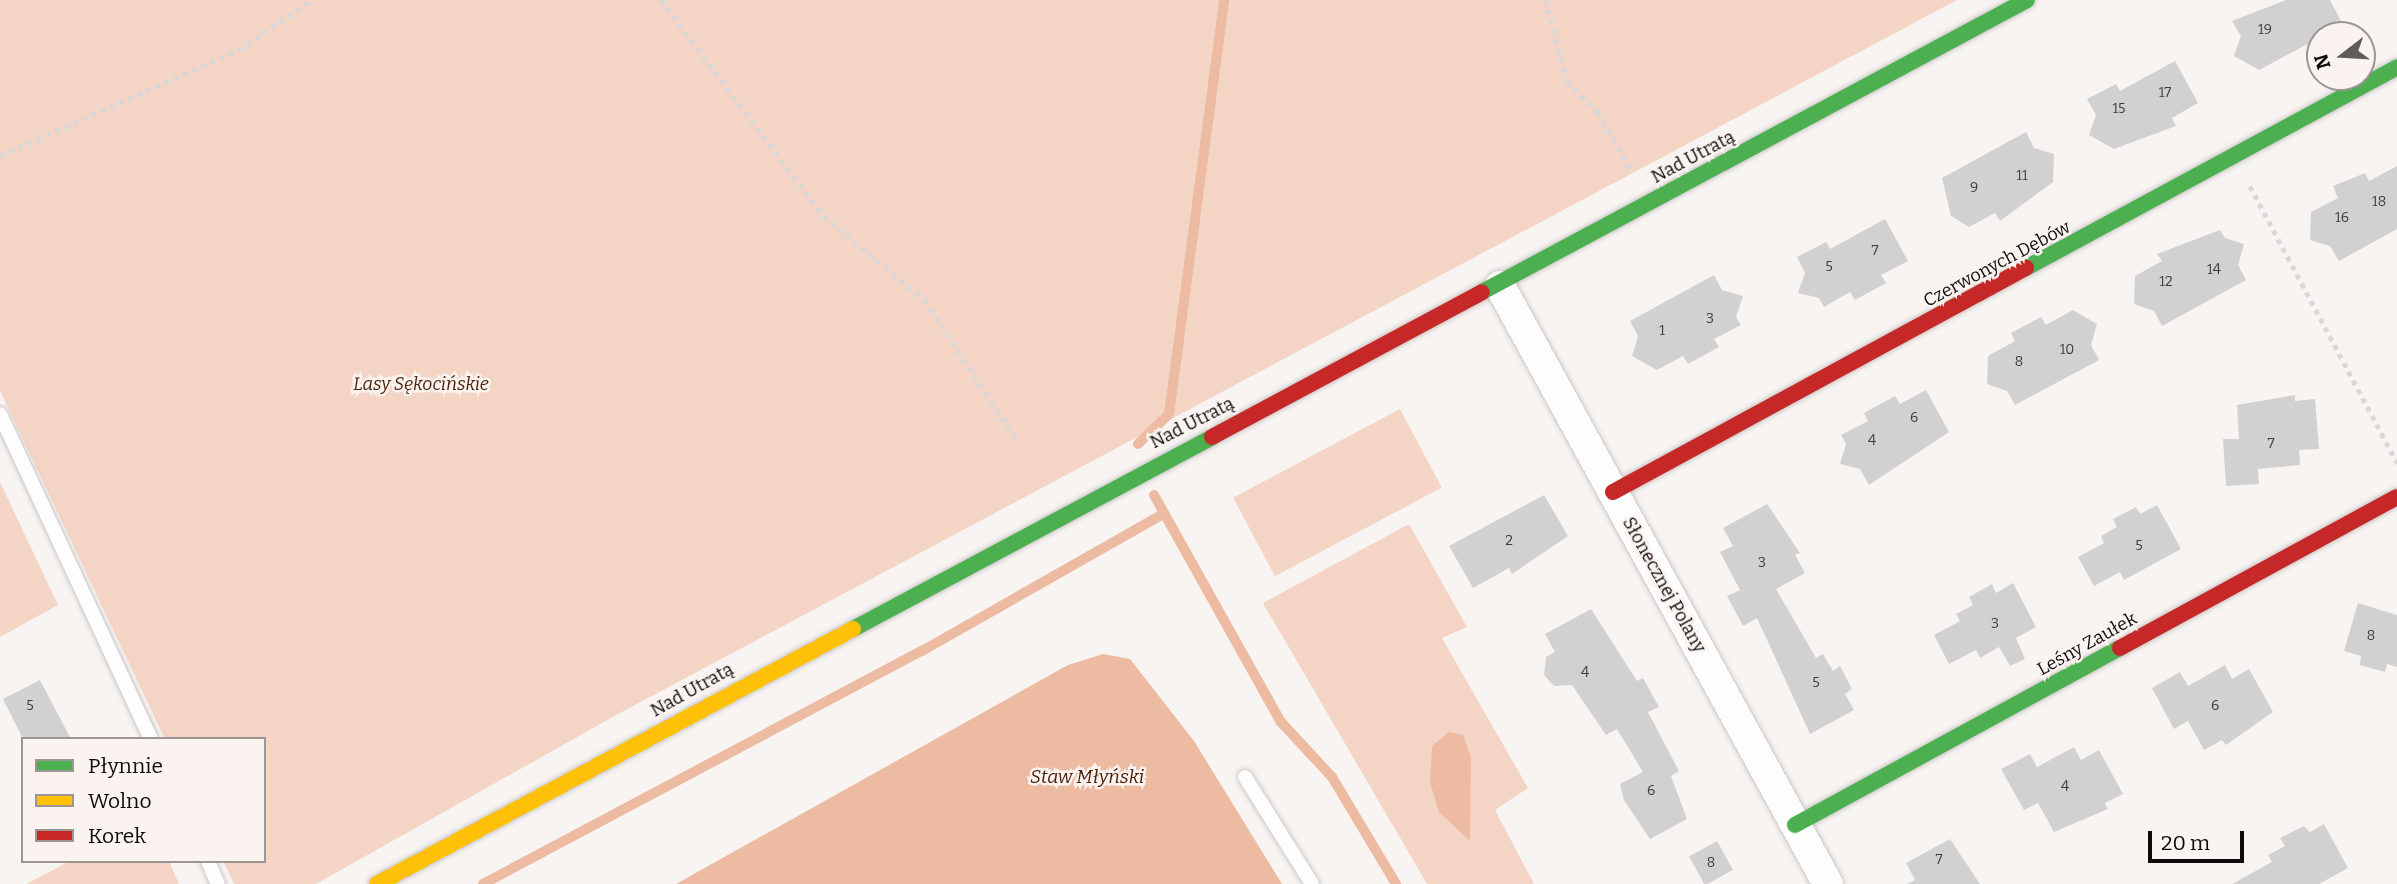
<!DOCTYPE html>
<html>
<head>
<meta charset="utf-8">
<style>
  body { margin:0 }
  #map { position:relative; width:2397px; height:884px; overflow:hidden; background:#f8f4f2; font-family:Bitter,serif }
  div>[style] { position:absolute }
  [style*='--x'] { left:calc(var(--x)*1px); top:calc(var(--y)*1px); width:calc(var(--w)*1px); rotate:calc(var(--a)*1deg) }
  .green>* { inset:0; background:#f4d5c5; transform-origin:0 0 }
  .water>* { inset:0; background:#edbba2 }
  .stream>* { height:10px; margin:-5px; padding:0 5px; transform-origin:5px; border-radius:5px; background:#edbba2 }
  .building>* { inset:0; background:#d2d1d1; transform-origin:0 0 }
  .path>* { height:4.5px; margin-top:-2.25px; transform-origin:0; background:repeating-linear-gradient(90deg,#d9d8d7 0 5px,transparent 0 10px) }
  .roads { filter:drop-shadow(0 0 2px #cac7c6) drop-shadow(0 0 2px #cac7c6) }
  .lane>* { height:14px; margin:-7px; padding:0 7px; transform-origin:7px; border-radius:7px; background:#fefdfd }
  .street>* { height:30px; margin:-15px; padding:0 15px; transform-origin:15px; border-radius:15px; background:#fefdfd }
  .fast>* { height:16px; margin:-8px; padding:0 8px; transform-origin:8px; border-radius:8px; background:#4caf50 }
  .slow>* { height:16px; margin:-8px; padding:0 8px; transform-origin:8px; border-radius:8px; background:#ffc107 }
  .jam>* { height:16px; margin:-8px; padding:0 8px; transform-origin:8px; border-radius:8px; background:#c62828 }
  span { translate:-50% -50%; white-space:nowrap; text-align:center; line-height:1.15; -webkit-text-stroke:5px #faf3f0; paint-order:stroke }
  .number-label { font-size:14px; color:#3e3c3c }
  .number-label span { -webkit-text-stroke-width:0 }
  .street-label { font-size:18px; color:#0d0b0a }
  .park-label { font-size:18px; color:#4a1f05; font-style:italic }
  .water-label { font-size:19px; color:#491d03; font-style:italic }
  .legend { position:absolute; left:21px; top:737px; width:245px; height:126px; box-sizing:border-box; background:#faf3f0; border:2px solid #9b9694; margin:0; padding:9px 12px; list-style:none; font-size:21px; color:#0d0b0a }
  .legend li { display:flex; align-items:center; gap:14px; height:35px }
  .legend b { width:35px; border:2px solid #9b9694 }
  .north { position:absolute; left:2306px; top:21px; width:70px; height:70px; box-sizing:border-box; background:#faf3f0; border:2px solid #9b9694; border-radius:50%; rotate:253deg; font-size:19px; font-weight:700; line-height:28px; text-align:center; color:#0d0b0a }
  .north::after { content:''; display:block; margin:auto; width:24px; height:32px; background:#5f5d5b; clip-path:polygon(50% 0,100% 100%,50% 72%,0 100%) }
  .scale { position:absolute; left:2148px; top:831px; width:96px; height:32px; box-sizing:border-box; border:4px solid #0d0b0a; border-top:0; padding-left:9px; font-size:21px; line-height:24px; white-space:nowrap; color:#0d0b0a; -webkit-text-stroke:5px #faf3f0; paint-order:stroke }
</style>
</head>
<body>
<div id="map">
  <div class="green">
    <div style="clip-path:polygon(0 0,1957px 0,618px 714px,316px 884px,234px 884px,223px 861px,264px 861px,264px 739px,165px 739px,0 391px)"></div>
    <div style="left:1400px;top:409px;width:89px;height:189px;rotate:62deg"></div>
    <div style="clip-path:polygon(0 482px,58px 605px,0 637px)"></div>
    <div style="clip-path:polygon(1409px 524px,1467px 627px,1442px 638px,1528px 788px,1495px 810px,1534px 884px,1427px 884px,1263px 603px)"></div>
    <div style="clip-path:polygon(70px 861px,169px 861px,179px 884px,26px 884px)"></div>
  </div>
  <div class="water">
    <div style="clip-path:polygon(1103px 654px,1130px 659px,1194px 741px,1282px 884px,676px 884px,1068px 665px)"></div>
    <div style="clip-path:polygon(1449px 732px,1463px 735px,1471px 757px,1470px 841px,1439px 812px,1430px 782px,1432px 746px)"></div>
  </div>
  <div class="stream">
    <div style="--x:1138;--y:444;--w:43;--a:-44.1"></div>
    <div style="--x:1169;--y:414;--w:418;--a:-82.4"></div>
    <div style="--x:1154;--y:495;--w:260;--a:60.8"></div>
    <div style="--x:1281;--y:722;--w:75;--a:47.2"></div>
    <div style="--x:1332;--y:777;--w:125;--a:59.1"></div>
    <div style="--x:483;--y:884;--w:497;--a:-28"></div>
    <div style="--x:922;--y:651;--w:277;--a:-29.6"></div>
  </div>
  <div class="building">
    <div style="clip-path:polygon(2286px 0,2330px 0,2343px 25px,2259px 70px,2234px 56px,2241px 36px,2232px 21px)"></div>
    <div style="clip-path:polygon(2175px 61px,2198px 103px,2172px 118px,2176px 126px,2114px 149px,2089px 135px,2096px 115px,2087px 99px,2116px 84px,2120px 91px)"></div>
    <div style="clip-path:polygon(2026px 132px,2034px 148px,2054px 154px,2053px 182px,2000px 221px,1995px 213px,1969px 227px,1951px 216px,1942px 178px)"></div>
    <div style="clip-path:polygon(2397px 166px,2397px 229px,2339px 261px,2330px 246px,2310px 240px,2311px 212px,2338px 198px,2333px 186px,2365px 173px,2369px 181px)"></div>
    <div style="clip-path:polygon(1885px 219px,1908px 261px,1881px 275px,1886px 283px,1855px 300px,1850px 292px,1824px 307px,1819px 298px,1798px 293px,1805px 273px,1797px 257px,1826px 242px,1830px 249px)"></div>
    <div style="clip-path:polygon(2220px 230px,2225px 238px,2244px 244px,2238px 265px,2246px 280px,2162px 326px,2154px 311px,2134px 304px,2135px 276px,2162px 261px,2157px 254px)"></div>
    <div style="clip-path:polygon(1714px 275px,1722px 290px,1743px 296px,1736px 317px,1741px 325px,1714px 339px,1719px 347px,1688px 364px,1683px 356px,1657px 370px,1632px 356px,1638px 336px,1630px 321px)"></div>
    <div style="clip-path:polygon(2073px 310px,2097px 324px,2091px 345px,2099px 360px,2015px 405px,2007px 391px,1987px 384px,1988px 356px,2015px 341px,2011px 333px,2041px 317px,2046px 325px)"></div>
    <div style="clip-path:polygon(1926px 390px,1949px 432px,1869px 485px,1860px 469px,1840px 464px,1846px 444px,1841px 435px,1868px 421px,1864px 413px,1895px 396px,1900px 404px)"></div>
    <div style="clip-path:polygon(2295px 395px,2295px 401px,2315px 399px,2319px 449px,2299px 450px,2300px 465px,2258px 469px,2259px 484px,2226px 486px,2223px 439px,2239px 439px,2237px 405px)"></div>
    <div style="clip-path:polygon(1544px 495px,1568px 536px,1512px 574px,1509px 568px,1473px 588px,1449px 546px)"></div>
    <div style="clip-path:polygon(1767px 504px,1800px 553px,1795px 555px,1805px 573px,1776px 589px,1816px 658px,1823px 654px,1833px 671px,1840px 666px,1852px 689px,1845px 694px,1854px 710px,1810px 734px,1757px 618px,1743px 626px,1727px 596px,1740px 590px,1720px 552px,1733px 546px,1723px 528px)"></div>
    <div style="clip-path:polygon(2157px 505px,2181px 549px,2124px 580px,2120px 572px,2094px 586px,2078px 557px,2104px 543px,2101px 536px,2117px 527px,2113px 519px,2136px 507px,2140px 514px)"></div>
    <div style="clip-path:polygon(2013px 583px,2036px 627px,2016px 638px,2025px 659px,2010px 666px,1999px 647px,1980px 658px,1976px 650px,1949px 664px,1934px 635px,1960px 621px,1956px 614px,1973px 605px,1969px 597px,1992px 584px,1996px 593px)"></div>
    <div style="clip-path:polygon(2358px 603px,2397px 615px,2397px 667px,2387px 664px,2385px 672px,2360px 665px,2361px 656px,2344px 651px)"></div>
    <div style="clip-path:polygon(1591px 609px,1637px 681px,1643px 678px,1659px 707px,1648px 712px,1679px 771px,1671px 776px,1687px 819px,1650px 839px,1624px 800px,1620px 784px,1643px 772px,1617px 729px,1606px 735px,1572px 685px,1554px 686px,1544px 675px,1546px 657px,1555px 652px,1545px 634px)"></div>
    <div style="clip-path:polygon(2225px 665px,2232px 679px,2249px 669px,2273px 712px,2226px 745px,2222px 740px,2204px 750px,2188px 721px,2174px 729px,2152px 688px,2180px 672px,2188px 686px)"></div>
    <div style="clip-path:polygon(40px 680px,71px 739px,23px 739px,3px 699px)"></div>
    <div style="clip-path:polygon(2074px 747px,2081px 760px,2099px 750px,2123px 794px,2105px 803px,2108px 809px,2054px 832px,2038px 803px,2024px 810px,2001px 769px,2030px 754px,2037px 767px)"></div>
    <div style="clip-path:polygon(2324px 824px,2348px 868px,2319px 884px,2232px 884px,2272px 862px,2268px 855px,2285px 846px,2280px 838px,2304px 826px,2310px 832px)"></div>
    <div style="clip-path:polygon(1950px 839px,1980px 884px,1907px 884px,1915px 880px,1906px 863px)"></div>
    <div style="left:1717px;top:841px;width:33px;height:32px;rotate:61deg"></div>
  </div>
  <div class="path">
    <div style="--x:661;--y:0;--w:270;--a:53.1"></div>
    <div style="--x:823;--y:216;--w:132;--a:39.5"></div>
    <div style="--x:925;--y:300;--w:170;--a:56.8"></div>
    <div style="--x:1546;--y:0;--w:84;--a:75.5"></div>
    <div style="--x:1567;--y:81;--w:44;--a:45"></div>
    <div style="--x:1598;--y:112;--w:70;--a:60.2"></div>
    <div style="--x:0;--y:156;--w:261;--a:-24"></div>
    <div style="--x:238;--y:50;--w:89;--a:-34"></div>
    <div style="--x:2250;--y:186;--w:314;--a:62"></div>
  </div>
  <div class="roads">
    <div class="lane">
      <div style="--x:0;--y:414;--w:358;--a:65.1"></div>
      <div style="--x:1245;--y:777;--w:126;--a:57.9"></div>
      <div style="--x:208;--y:861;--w:25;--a:67"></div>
    </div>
    <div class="street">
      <div style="--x:1500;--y:286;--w:682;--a:61.26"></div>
    </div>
    <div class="fast">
      <div style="--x:2026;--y:268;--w:422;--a:-28.4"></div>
      <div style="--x:1482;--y:292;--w:618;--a:-28.18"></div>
      <div style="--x:853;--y:629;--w:407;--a:-28.1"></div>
      <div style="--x:1795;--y:825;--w:370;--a:-28.6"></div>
    </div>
    <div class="slow">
      <div style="--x:377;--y:884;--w:540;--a:-28.18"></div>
    </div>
    <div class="jam">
      <div style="--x:1212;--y:437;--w:306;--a:-28.2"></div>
      <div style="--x:1613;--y:492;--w:470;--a:-28.5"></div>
      <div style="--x:2120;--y:648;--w:315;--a:-28.6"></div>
    </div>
  </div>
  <div class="number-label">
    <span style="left:2265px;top:30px">19</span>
    <span style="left:2165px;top:93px">17</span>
    <span style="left:2119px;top:109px">15</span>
    <span style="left:2022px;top:176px">11</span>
    <span style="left:1974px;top:188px">9</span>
    <span style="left:2379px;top:202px">18</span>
    <span style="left:2342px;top:218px">16</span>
    <span style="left:1875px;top:251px">7</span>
    <span style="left:1829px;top:267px">5</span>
    <span style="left:2214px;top:270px">14</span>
    <span style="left:2166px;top:282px">12</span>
    <span style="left:1710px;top:319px">3</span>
    <span style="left:1662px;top:331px">1</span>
    <span style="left:2067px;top:350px">10</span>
    <span style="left:2019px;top:362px">8</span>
    <span style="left:1914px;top:418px">6</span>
    <span style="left:1872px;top:441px">4</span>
    <span style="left:2271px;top:444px">7</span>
    <span style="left:1509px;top:541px">2</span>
    <span style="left:2139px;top:546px">5</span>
    <span style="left:1762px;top:563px">3</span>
    <span style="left:1995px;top:624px">3</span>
    <span style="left:2371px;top:636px">8</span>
    <span style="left:1585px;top:673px">4</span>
    <span style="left:1816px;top:683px">5</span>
    <span style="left:30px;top:706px">5</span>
    <span style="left:2215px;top:706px">6</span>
    <span style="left:2065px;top:787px">4</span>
    <span style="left:1651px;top:791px">6</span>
    <span style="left:1939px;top:860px">7</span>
    <span style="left:1711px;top:863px">8</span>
  </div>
  <div class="street-label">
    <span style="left:1693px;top:157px;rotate:-28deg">Nad Utratą</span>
    <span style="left:1997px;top:264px;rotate:-28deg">Czerwonych Dębów</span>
    <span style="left:1192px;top:423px;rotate:-27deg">Nad Utratą</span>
    <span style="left:1664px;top:585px;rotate:61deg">Słonecznej Polany</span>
    <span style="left:2087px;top:644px;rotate:-29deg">Leśny Zaułek</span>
    <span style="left:692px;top:690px;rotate:-29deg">Nad Utratą</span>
  </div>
  <div class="park-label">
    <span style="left:421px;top:384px">Lasy Sękocińskie</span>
  </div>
  <div class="water-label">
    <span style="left:1087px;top:777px">Staw Młyński</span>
  </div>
  <ul class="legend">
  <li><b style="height:9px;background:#4caf50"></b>Płynnie</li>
  <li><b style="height:9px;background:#ffc107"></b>Wolno</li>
  <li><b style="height:9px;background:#c62828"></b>Korek</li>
  </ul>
  <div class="north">N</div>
  <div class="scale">20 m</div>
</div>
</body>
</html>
